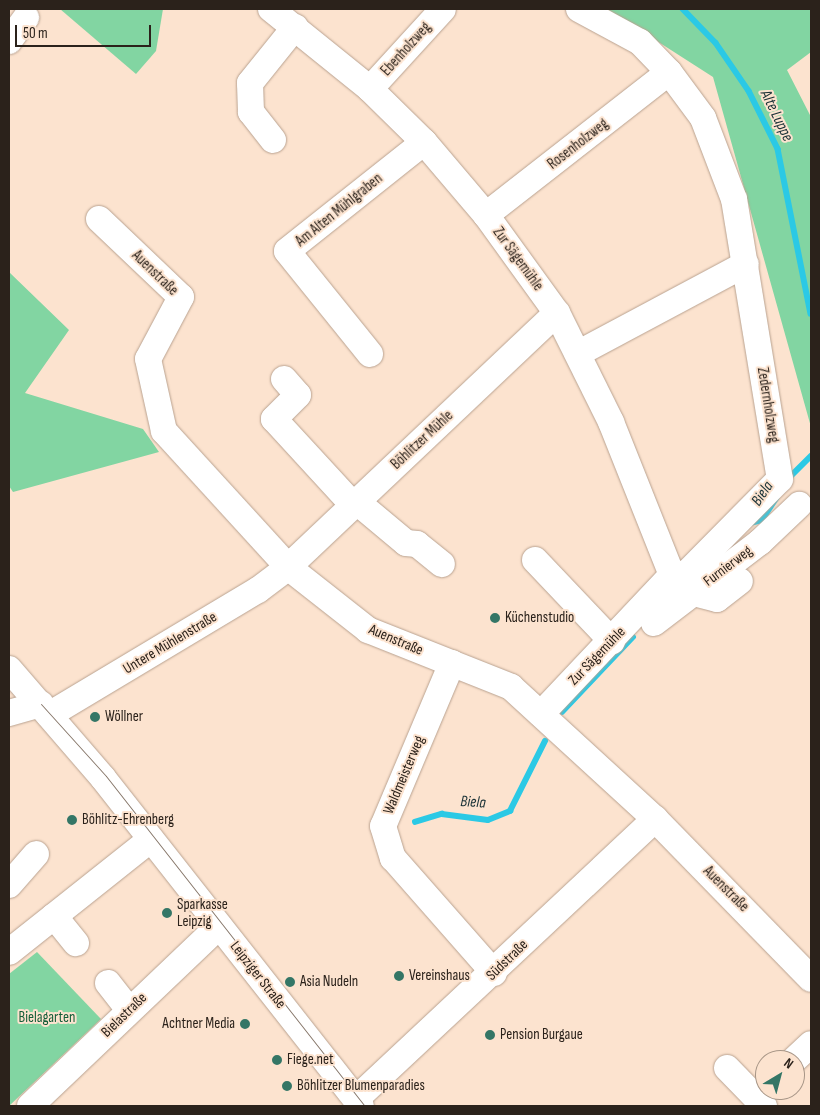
<!DOCTYPE html>
<html>
<head>
<meta charset="utf-8">
<style>
  body { margin:0 }
  #map { position:relative; width:820px; height:1115px; overflow:hidden; background:#fce3cf; font-family:"Sofia Sans Condensed",sans-serif }
  div>[style] { position:absolute }
  [style*='--x'] { left:calc(var(--x)*1px); top:calc(var(--y)*1px); width:calc(var(--w)*1px); rotate:calc(var(--a)*1deg) }
  .green>* { inset:0; background:#82d5a2 }
  .stream>* { height:5.5px; margin:-2.75px; padding:0 2.75px; transform-origin:2.75px; border-radius:2.75px; background:#2bc9e5 }
  .roads { filter:drop-shadow(0 0 1px #b9a290) drop-shadow(0 0 1px #b9a290) }
  .minor>* { height:26px; margin:-13px; padding:0 13px; transform-origin:13px; border-radius:13px; background:#fff }
  .tram>* { height:1px; margin:-0.5px; padding:0 0.5px; transform-origin:0.5px; border-radius:0.5px; background:#867669 }
  .dots>* { width:14px; height:14px; translate:-50% -50%; box-sizing:border-box; border:2px solid #fce3cf; border-radius:50% }
  span { translate:-50% -50%; white-space:nowrap; text-align:center; line-height:1.15; -webkit-text-stroke:4px #fce3cf; paint-order:stroke }
  .street-label { font-size:15px; color:#2b221b }
  .poi-label { font-size:15px; color:#2b221b }
  .left { translate:0 -50%; text-align:left }
  .right { translate:-100% -50%; text-align:right }
  .park-label { font-size:15px; color:#135d38 }
  .water-label { font-size:16px; color:#1a3237; font-style:italic }
  .frame { position:absolute; inset:0; border:10px solid #2b221b; pointer-events:none }
  .north { position:absolute; left:755px; top:1050px; width:50px; height:50px; box-sizing:border-box; background:#fce3cf; border:1px solid #a89687; border-radius:50%; rotate:37deg; font-size:14px; font-weight:700; line-height:20px; text-align:center; color:#2b221b }
  .north::after { content:''; display:block; margin:auto; width:18px; height:22px; background:#347666; clip-path:polygon(50% 0,100% 100%,50% 72%,0 100%) }
  .scale { position:absolute; left:15px; top:25px; width:136px; height:22px; box-sizing:border-box; border:2px solid #2b221b; border-top:0; padding-left:6px; font-size:15px; line-height:18px; white-space:nowrap; color:#2b221b; -webkit-text-stroke:4px #fce3cf; paint-order:stroke }
</style>
</head>
<body>
<div id="map">
  <div class="green">
    <div style="clip-path:polygon(60px 9px,163px 9px,156px 51px,136px 74px)"></div>
    <div style="clip-path:polygon(607px 9px,811px 9px,811px 52px,787px 70px,811px 117px,811px 427px,713px 77px)"></div>
    <div style="clip-path:polygon(9px 272px,69px 330px,25px 393px,143px 429px,159px 452px,13px 492px,9px 486px)"></div>
    <div style="clip-path:polygon(37px 952px,101px 1019px,9px 1106px,9px 974px)"></div>
  </div>
  <div class="stream">
    <div style="--x:683;--y:9;--w:47;--a:45.9"></div>
    <div style="--x:716;--y:43;--w:58;--a:55.5"></div>
    <div style="--x:749;--y:91;--w:65;--a:63.4"></div>
    <div style="--x:778;--y:149;--w:168;--a:78.7"></div>
    <div style="--x:789;--y:478;--w:31;--a:-45"></div>
    <div style="--x:750;--y:523;--w:12;--a:-14"></div>
    <div style="--x:762;--y:520;--w:27;--a:-57"></div>
    <div style="--x:562;--y:712;--w:103;--a:-46.6"></div>
    <div style="--x:415;--y:822;--w:28;--a:-17"></div>
    <div style="--x:442;--y:814;--w:46;--a:7.4"></div>
    <div style="--x:488;--y:820;--w:24;--a:-22"></div>
    <div style="--x:510;--y:811;--w:78;--a:-63.4"></div>
  </div>
  <div class="roads">
    <div class="minor">
      <div style="--x:271;--y:9;--w:127;--a:38.9"></div>
      <div style="--x:370;--y:89;--w:76;--a:44.5"></div>
      <div style="--x:424;--y:142;--w:96;--a:49.7"></div>
      <div style="--x:486;--y:215;--w:121;--a:54.1"></div>
      <div style="--x:557;--y:313;--w:122;--a:63.6"></div>
      <div style="--x:611;--y:422;--w:165;--a:68.3"></div>
      <div style="--x:672;--y:575;--w:191;--a:133.3"></div>
      <div style="--x:579;--y:9;--w:69;--a:28.4"></div>
      <div style="--x:640;--y:42;--w:42;--a:46"></div>
      <div style="--x:669;--y:72;--w:57;--a:53.5"></div>
      <div style="--x:703;--y:118;--w:87;--a:69.1"></div>
      <div style="--x:734;--y:199;--w:284;--a:80.7"></div>
      <div style="--x:780;--y:479;--w:132;--a:134.7"></div>
      <div style="--x:687;--y:573;--w:15;--a:172"></div>
      <div style="--x:672;--y:575;--w:15;--a:67"></div>
      <div style="--x:678;--y:589;--w:40;--a:14.4"></div>
      <div style="--x:717;--y:599;--w:29;--a:-38"></div>
      <div style="--x:9;--y:41;--w:29;--a:-54"></div>
      <div style="--x:370;--y:89;--w:108;--a:-47.6"></div>
      <div style="--x:273;--y:140;--w:36;--a:-128"></div>
      <div style="--x:251;--y:112;--w:29;--a:-92"></div>
      <div style="--x:250;--y:83;--w:72;--a:-51.2"></div>
      <div style="--x:486;--y:215;--w:232;--a:-38"></div>
      <div style="--x:99;--y:219;--w:113;--a:43.6"></div>
      <div style="--x:181;--y:297;--w:70;--a:118"></div>
      <div style="--x:148;--y:359;--w:74;--a:77.5"></div>
      <div style="--x:164;--y:431;--w:184;--a:47.6"></div>
      <div style="--x:288;--y:567;--w:102;--a:38.2"></div>
      <div style="--x:368;--y:630;--w:154;--a:21.7"></div>
      <div style="--x:511;--y:687;--w:195;--a:42.5"></div>
      <div style="--x:655;--y:819;--w:223;--a:45.7"></div>
      <div style="--x:579;--y:353;--w:189;--a:-28.1"></div>
      <div style="--x:370;--y:354;--w:132;--a:-128.9"></div>
      <div style="--x:287;--y:251;--w:175;--a:-38.5"></div>
      <div style="--x:284;--y:379;--w:21;--a:49"></div>
      <div style="--x:298;--y:395;--w:34;--a:135"></div>
      <div style="--x:274;--y:419;--w:117;--a:47.4"></div>
      <div style="--x:357;--y:502;--w:64;--a:39.9"></div>
      <div style="--x:406;--y:543;--w:11;--a:5"></div>
      <div style="--x:417;--y:544;--w:32;--a:39"></div>
      <div style="--x:535;--y:560;--w:112;--a:46.5"></div>
      <div style="--x:654;--y:623;--w:133;--a:-37.4"></div>
      <div style="--x:760;--y:542;--w:54;--a:-43.5"></div>
      <div style="--x:452;--y:663;--w:177;--a:112.9"></div>
      <div style="--x:383;--y:826;--w:34;--a:73"></div>
      <div style="--x:393;--y:858;--w:153;--a:48.7"></div>
      <div style="--x:9;--y:669;--w:144;--a:49.2"></div>
      <div style="--x:103;--y:778;--w:417;--a:51.8"></div>
      <div style="--x:9;--y:713;--w:33;--a:-16"></div>
      <div style="--x:49;--y:715;--w:244;--a:-30.9"></div>
      <div style="--x:258;--y:590;--w:38;--a:-37"></div>
      <div style="--x:288;--y:567;--w:370;--a:-43.4"></div>
      <div style="--x:9;--y:885;--w:41;--a:-48.9"></div>
      <div style="--x:54;--y:916;--w:35;--a:51"></div>
      <div style="--x:9;--y:952;--w:181;--a:-38.5"></div>
      <div style="--x:108;--y:983;--w:34;--a:52"></div>
      <div style="--x:794;--y:1060;--w:23;--a:-43"></div>
      <div style="--x:727;--y:1068;--w:53;--a:45.8"></div>
      <div style="--x:356;--y:1099;--w:410;--a:-43.1"></div>
      <div style="--x:30;--y:1106;--w:261;--a:-43.6"></div>
    </div>
  </div>
  <div class="tram">
    <div style="--x:41;--y:704;--w:97;--a:47.9"></div>
    <div style="--x:106;--y:776;--w:420;--a:51.9"></div>
  </div>
  <div class="dots">
    <div style="left:495px;top:618px;background:#347666"></div>
    <div style="left:95px;top:717px;background:#347666"></div>
    <div style="left:72px;top:820px;background:#347666"></div>
    <div style="left:167px;top:913px;background:#347666"></div>
    <div style="left:399px;top:976px;background:#347666"></div>
    <div style="left:290px;top:982px;background:#347666"></div>
    <div style="left:245px;top:1024px;background:#347666"></div>
    <div style="left:490px;top:1035px;background:#347666"></div>
    <div style="left:277px;top:1060px;background:#347666"></div>
    <div style="left:287px;top:1086px;background:#347666"></div>
  </div>
  <div class="street-label">
    <span style="left:406px;top:49px;rotate:-48deg">Ebenholzweg</span>
    <span style="left:578px;top:144px;rotate:-38deg">Rosenholzweg</span>
    <span style="left:339px;top:210px;rotate:-39deg">Am Alten Mühlgraben</span>
    <span style="left:518px;top:259px;rotate:54deg">Zur Sägemühle</span>
    <span style="left:155px;top:273px;rotate:44deg">Auenstraße</span>
    <span style="left:768px;top:405px;rotate:81deg">Zedernholzweg</span>
    <span style="left:422px;top:440px;rotate:-43deg">Böhlitzer Mühle</span>
    <span style="left:728px;top:566px;rotate:-37deg">Furnierweg</span>
    <span style="left:396px;top:640px;rotate:23deg">Auenstraße</span>
    <span style="left:170px;top:643px;rotate:-31deg">Untere Mühlenstraße</span>
    <span style="left:597px;top:656px;rotate:-46deg">Zur Sägemühle</span>
    <span style="left:404px;top:775px;rotate:-67deg">Waldmeisterweg</span>
    <span style="left:726px;top:889px;rotate:45deg">Auenstraße</span>
    <span style="left:507px;top:960px;rotate:-44deg">Südstraße</span>
    <span style="left:258px;top:975px;rotate:52deg">Leipziger Straße</span>
    <span style="left:124px;top:1015px;rotate:-44deg">Bielastraße</span>
  </div>
  <div class="poi-label">
    <span class="left" style="left:505px;top:618px">Küchenstudio</span>
    <span class="left" style="left:105px;top:717px">Wöllner</span>
    <span class="left" style="left:82px;top:820px">Böhlitz-Ehrenberg</span>
    <span class="left" style="left:177px;top:913px">Sparkasse<br>Leipzig</span>
    <span class="left" style="left:409px;top:976px">Vereinshaus</span>
    <span class="left" style="left:300px;top:982px">Asia Nudeln</span>
    <span class="right" style="left:235px;top:1024px">Achtner Media</span>
    <span class="left" style="left:500px;top:1035px">Pension Burgaue</span>
    <span class="left" style="left:287px;top:1060px">Fiege.net</span>
    <span class="left" style="left:297px;top:1086px">Böhlitzer Blumenparadies</span>
  </div>
  <div class="park-label">
    <span style="left:47px;top:1018px">Bielagarten</span>
  </div>
  <div class="water-label">
    <span style="left:776px;top:116px;rotate:64deg">Alte Luppe</span>
    <span style="left:763px;top:494px;rotate:-56deg">Biela</span>
    <span style="left:473px;top:803px;rotate:4deg">Biela</span>
  </div>
  <div class="frame"></div>
  <div class="north">N</div>
  <div class="scale">50 m</div>
</div>
</body>
</html>
